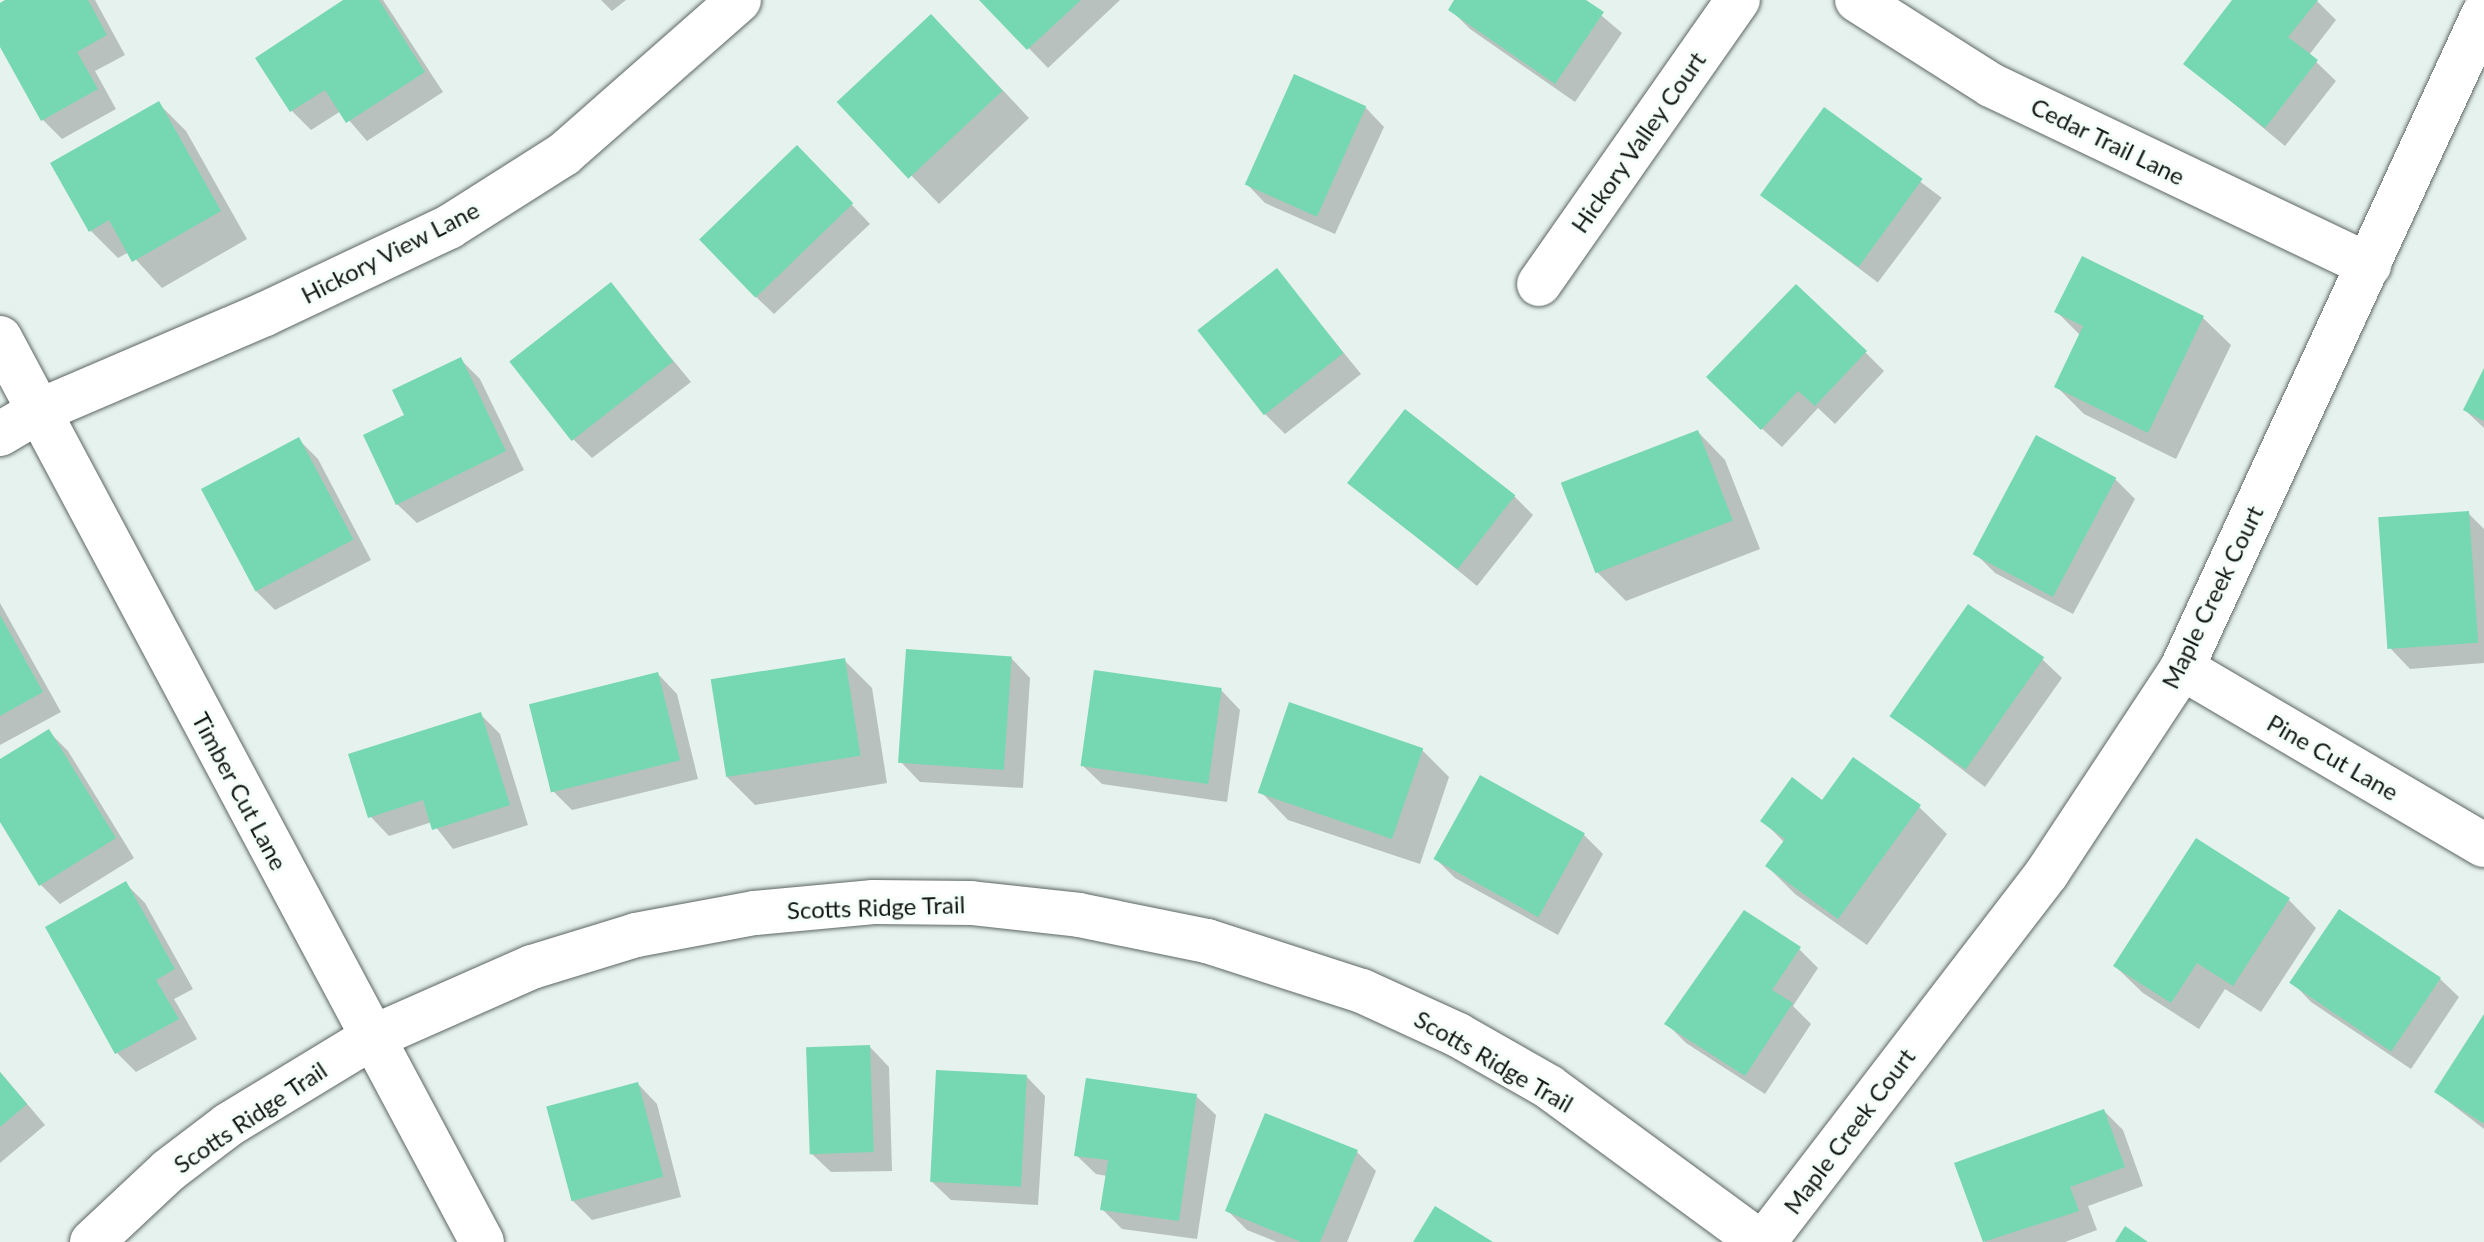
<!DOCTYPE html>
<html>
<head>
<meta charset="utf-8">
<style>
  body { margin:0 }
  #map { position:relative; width:2484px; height:1242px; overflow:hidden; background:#e6f2ed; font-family:Lato,sans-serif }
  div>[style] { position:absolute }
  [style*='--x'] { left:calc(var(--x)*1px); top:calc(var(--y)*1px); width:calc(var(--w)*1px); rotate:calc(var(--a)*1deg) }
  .shadow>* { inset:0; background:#0003; transform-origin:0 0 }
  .building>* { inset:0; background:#76d8b3; transform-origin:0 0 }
  .roads { filter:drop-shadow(0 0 2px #5d6662) drop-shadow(0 0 2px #5d6662) }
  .minor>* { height:44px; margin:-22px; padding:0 22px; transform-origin:22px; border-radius:22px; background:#fff }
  span { translate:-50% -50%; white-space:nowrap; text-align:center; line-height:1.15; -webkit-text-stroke:6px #f5fffa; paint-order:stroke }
  .street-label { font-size:24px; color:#141816 }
</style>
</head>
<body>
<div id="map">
  <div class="shadow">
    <div style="clip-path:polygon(10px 0,95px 0,125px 55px,95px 71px,116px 109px,62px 139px,43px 120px,0 42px,0 5px)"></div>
    <div style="clip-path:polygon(347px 0,383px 0,443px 92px,367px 141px,341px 111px,311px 130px,292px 111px,258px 58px)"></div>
    <div style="clip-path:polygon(601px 0,626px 0,612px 11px)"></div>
    <div style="clip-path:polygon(982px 0,1120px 0,1048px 68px)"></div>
    <div style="clip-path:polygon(1457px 0,1583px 0,1622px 33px,1575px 102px,1470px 29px,1450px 9px)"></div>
    <div style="clip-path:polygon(2235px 0,2316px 0,2336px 20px,2309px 55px,2336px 81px,2285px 146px,2185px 63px)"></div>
    <div style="clip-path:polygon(959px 44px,1029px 118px,939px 204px,841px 103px)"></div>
    <div style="clip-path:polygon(159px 104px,186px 131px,247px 239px,162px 288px,129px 252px,118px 258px,91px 231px)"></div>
    <div style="clip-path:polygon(1365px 107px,1384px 127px,1335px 234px,1265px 203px,1246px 183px)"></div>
    <div style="left:1825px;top:110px;width:146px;height:106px;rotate:37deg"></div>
    <div style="clip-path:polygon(816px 167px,870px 224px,774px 314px,754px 295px)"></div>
    <div style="clip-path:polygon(2083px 259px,2203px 318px,2231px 345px,2176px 459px,2084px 414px,2056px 386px,2081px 336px,2057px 312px)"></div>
    <div style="clip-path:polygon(1277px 271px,1361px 374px,1285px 434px,1265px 414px)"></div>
    <div style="clip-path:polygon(610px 284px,691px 382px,592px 458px,573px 439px)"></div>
    <div style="clip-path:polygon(1865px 352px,1884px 371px,1835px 424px,1818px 408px,1782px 447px,1728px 397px)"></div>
    <div style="clip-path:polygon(461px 360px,480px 379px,524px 470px,417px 523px,397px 504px,406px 416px)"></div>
    <div style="clip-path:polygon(2484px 372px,2484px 428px,2465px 410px)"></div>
    <div style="clip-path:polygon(1698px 432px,1725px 460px,1760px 549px,1626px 601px,1598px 573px,1563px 484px)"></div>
    <div style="clip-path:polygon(2037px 438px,2115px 479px,2135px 499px,2073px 614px,1995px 573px,1976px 554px)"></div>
    <div style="clip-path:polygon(298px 439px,318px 459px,371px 560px,275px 610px,256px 591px)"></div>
    <div style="clip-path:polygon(1350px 482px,1514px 496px,1533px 515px,1477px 586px)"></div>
    <div style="clip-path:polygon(2468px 513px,2484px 529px,2484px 663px,2410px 669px,2391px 649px)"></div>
    <div style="clip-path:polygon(0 603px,61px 712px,0 745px)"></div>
    <div style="clip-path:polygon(1011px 658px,1030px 678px,1023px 788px,920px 782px,901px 762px)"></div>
    <div style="clip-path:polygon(2042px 659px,2062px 678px,1985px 787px,1892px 716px)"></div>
    <div style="clip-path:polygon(844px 660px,872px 688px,887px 783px,755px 805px,727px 777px)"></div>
    <div style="clip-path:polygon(658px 674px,677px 694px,698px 779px,572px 810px,553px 791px)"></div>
    <div style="clip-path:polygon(1221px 690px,1240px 710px,1227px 802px,1102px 784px,1082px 765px)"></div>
    <div style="clip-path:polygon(480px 714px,500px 734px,528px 825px,453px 849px,432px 822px,389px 836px,370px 816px)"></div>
    <div style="clip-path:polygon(49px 732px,68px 751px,134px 858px,60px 904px,40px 884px,0 818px,0 762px)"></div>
    <div style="clip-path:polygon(1422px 750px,1449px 777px,1420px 864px,1288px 820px,1261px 792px)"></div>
    <div style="clip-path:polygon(1822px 802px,1919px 807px,1947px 834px,1867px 945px,1795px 894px,1767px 866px,1785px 843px,1762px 820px)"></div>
    <div style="clip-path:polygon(1584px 835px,1603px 854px,1558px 935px,1455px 878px,1436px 859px)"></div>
    <div style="clip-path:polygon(126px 884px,145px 903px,193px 989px,174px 999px,197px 1039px,136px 1072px,117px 1053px)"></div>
    <div style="clip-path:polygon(2289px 900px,2316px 928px,2261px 1012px,2225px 989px,2199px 1029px,2143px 993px,2115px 966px)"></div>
    <div style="clip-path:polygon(1799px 949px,1818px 968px,1793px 1006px,1811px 1024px,1765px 1094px,1686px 1043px,1667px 1024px)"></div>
    <div style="clip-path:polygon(2439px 978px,2459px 997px,2411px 1069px,2311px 1002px,2292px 982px)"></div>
    <div style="clip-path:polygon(2484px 1018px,2484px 1129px,2436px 1092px)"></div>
    <div style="clip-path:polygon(870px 1047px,889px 1067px,892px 1171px,831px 1172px,811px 1153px)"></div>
    <div style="clip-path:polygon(0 1072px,45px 1125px,0 1163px)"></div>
    <div style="clip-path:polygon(1026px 1076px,1045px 1096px,1038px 1205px,951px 1200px,931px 1181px)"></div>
    <div style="clip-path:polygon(638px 1084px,657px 1104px,681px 1197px,592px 1220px,573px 1201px)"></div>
    <div style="clip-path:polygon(1196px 1096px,1216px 1115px,1197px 1239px,1122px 1229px,1102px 1209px,1107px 1176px,1096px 1174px,1076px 1155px)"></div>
    <div style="clip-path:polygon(2104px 1111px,2123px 1130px,2143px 1186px,2088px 1206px,2097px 1230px,2065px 1242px,1985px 1242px,1957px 1164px)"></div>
    <div style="clip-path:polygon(1266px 1115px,1357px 1152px,1376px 1171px,1347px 1242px,1277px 1242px,1247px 1230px,1227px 1210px)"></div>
  </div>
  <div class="building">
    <div style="clip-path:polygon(5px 0,88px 0,107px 35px,77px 52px,98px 89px,41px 121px,0 47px,0 3px)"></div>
    <div style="clip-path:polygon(343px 0,379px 0,425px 72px,346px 123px,325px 90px,290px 112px,255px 58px)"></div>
    <div style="clip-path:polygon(979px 0,1081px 0,1027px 50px)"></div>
    <div style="clip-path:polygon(1454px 0,1586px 0,1604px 12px,1555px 84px,1448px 10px)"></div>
    <div style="clip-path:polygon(2232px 0,2318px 0,2288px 37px,2318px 60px,2265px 128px,2183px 64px)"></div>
    <div style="left:931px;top:14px;width:105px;height:129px;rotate:47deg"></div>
    <div style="left:1294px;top:74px;width:79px;height:121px;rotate:24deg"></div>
    <div style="clip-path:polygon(159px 101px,221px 211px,132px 262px,109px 220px,89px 232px,50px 163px)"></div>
    <div style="left:1824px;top:107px;width:122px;height:109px;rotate:36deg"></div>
    <div style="left:797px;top:145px;width:81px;height:136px;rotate:46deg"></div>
    <div style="clip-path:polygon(2082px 256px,2204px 316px,2148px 433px,2054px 387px,2083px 326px,2054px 312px)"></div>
    <div style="left:1277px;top:268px;width:108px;height:101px;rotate:52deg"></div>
    <div style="left:611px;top:282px;width:101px;height:129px;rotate:52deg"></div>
    <div style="clip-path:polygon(1796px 284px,1867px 351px,1815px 406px,1798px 391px,1761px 430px,1706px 377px)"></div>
    <div style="clip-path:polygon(461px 357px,506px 451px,396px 505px,363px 435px,404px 415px,392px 390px)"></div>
    <div style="clip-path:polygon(2484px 368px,2484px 421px,2463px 410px)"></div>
    <div style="left:1405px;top:409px;width:140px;height:94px;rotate:38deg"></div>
    <div style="left:1698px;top:430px;width:97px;height:147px;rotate:69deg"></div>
    <div style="left:2036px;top:435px;width:91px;height:135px;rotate:28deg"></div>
    <div style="left:299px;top:437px;width:116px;height:111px;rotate:62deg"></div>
    <div style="left:2469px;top:511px;width:132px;height:91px;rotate:86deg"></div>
    <div style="left:1968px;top:604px;width:93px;height:137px;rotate:35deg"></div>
    <div style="clip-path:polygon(0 615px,43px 692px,0 716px)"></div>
    <div style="left:906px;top:649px;width:106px;height:114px;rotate:4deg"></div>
    <div style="left:845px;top:658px;width:99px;height:136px;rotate:81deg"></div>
    <div style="left:1094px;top:670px;width:129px;height:97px;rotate:8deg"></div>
    <div style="left:658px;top:672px;width:91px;height:133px;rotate:76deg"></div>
    <div style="left:1289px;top:702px;width:142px;height:96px;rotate:19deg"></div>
    <div style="clip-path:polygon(481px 712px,510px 805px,432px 830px,423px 800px,368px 818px,348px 754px)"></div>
    <div style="clip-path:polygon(49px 729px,116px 838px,39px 886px,0 822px,0 759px)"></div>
    <div style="clip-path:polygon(1853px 757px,1921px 805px,1838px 919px,1765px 866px,1785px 839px,1760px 821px,1792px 777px,1822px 800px)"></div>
    <div style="left:1480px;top:775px;width:120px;height:96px;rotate:29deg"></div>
    <div style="clip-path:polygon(2196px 838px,2290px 898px,2233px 986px,2197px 963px,2171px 1003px,2113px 966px)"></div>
    <div style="clip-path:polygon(126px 881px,175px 969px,156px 980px,179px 1019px,115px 1054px,45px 927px)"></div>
    <div style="left:2339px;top:909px;width:123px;height:89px;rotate:34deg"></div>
    <div style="clip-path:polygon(1744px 910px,1801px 947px,1772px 990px,1793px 1003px,1745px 1076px,1664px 1024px)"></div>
    <div style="clip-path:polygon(2484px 1014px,2484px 1124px,2434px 1092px)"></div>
    <div style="left:870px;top:1045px;width:107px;height:64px;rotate:88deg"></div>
    <div style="left:936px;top:1070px;width:91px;height:112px;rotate:3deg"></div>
    <div style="clip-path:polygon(0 1072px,27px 1104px,0 1127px)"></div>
    <div style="clip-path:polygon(1086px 1078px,1197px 1094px,1179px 1221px,1100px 1210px,1108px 1160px,1074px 1156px)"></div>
    <div style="left:638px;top:1082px;width:98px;height:95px;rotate:75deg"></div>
    <div style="clip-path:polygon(2104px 1109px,2125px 1167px,2070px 1187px,2079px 1211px,1983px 1242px,1954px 1163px)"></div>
    <div style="clip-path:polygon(1265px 1113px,1358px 1150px,1320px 1242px,1301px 1242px,1225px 1211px)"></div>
    <div style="clip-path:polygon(1435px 1206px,1493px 1242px,1413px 1242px)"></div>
    <div style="clip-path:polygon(2125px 1226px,2148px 1242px,2115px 1242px)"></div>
  </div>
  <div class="roads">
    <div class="minor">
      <div style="--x:1857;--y:0;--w:159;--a:32.4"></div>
      <div style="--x:1991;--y:85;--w:419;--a:25.5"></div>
      <div style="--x:1539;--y:284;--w:347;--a:-55"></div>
      <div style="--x:0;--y:338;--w:1024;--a:61.93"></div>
      <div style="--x:0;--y:434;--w:45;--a:-30.5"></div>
      <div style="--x:39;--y:411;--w:246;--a:-23.2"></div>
      <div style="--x:265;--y:314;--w:204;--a:-25.3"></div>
      <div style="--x:449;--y:227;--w:136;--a:-32.4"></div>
      <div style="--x:564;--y:154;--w:233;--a:-41.3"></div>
      <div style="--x:2182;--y:668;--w:350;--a:30.4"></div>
      <div style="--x:92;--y:1242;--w:105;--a:-43.1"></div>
      <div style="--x:169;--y:1170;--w:74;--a:-37.3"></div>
      <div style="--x:228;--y:1125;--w:167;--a:-31.3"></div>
      <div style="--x:371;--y:1038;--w:176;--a:-23.8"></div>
      <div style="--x:532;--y:967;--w:109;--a:-17.1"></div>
      <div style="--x:636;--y:935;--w:121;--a:-10.5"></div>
      <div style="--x:755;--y:913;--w:119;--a:-5.3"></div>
      <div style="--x:873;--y:902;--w:98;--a:0.6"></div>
      <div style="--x:971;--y:903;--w:109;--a:6.3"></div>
      <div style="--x:1079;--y:915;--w:131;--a:11.5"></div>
      <div style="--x:1207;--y:941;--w:163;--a:17.9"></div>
      <div style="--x:1362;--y:991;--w:106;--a:24.6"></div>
      <div style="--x:1458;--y:1035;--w:105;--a:29.7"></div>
      <div style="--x:1549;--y:1087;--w:262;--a:36.3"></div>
      <div style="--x:1764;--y:1242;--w:465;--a:-52.5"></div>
      <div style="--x:2047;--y:873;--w:245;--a:-56.6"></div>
      <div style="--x:2182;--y:668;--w:721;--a:-65.25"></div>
    </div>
  </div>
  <div class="street-label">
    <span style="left:2108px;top:141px;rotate:26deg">Cedar Trail Lane</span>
    <span style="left:1638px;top:142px;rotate:-55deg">Hickory Valley Court</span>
    <span style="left:390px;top:252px;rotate:-27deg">Hickory View Lane</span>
    <span style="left:2212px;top:597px;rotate:-64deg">Maple Creek Court</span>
    <span style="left:2333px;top:757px;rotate:30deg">Pine Cut Lane</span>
    <span style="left:240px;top:791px;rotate:62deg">Timber Cut Lane</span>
    <span style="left:876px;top:907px;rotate:-2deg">Scotts Ridge Trail</span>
    <span style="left:1494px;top:1061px;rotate:30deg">Scotts Ridge Trail</span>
    <span style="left:250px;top:1117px;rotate:-34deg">Scotts Ridge Trail</span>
    <span style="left:1849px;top:1131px;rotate:-53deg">Maple Creek Court</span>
  </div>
</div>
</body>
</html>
